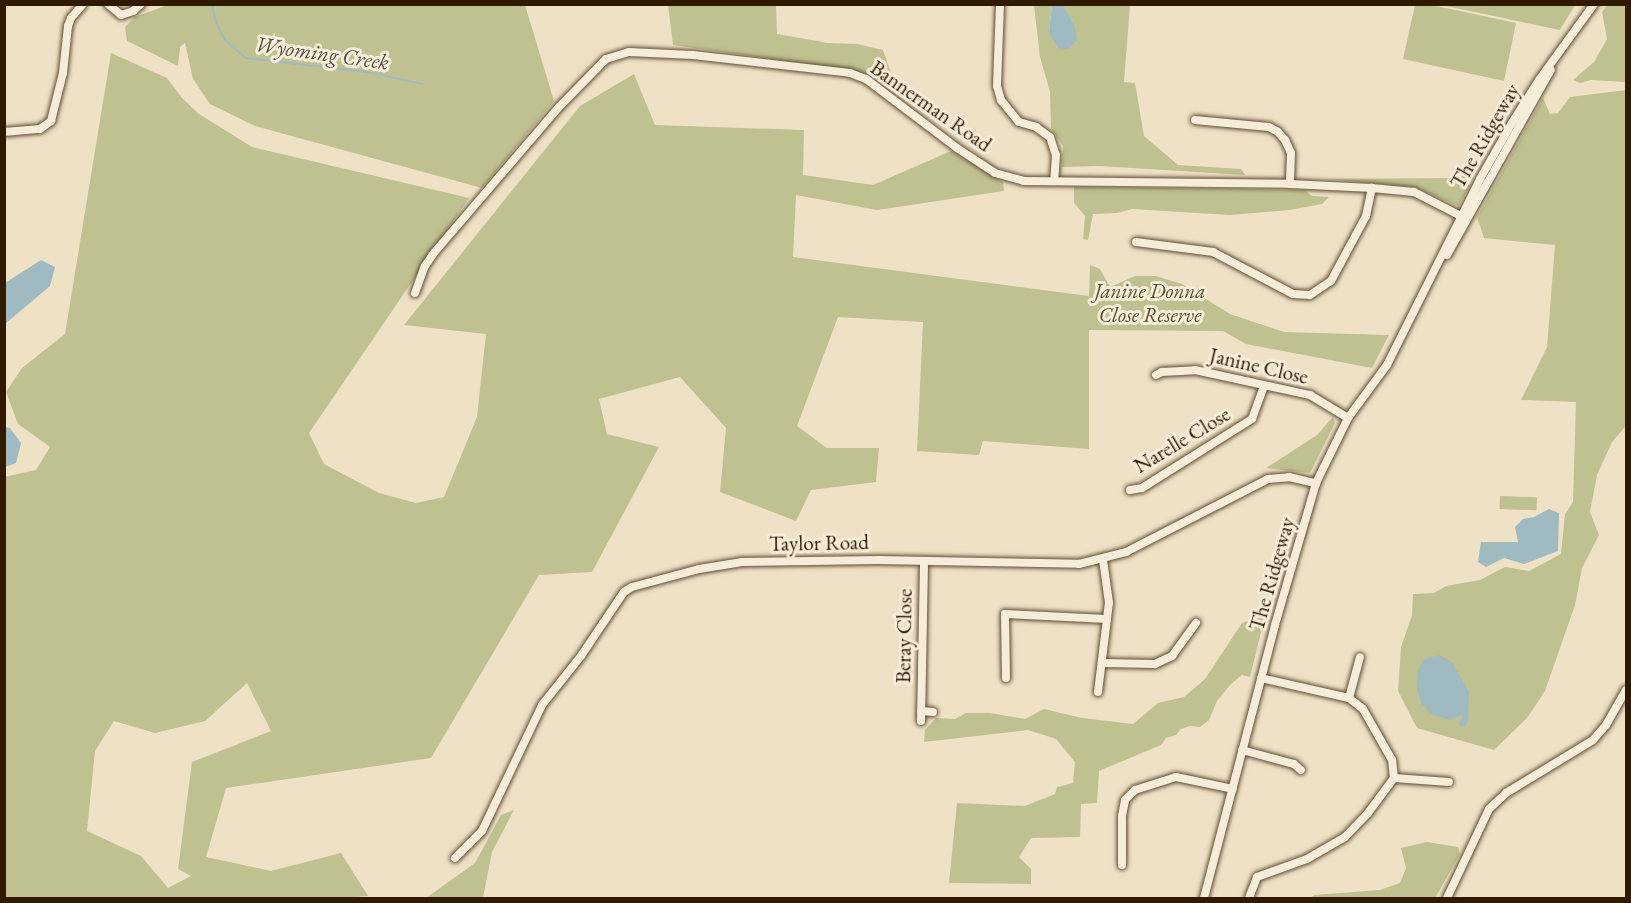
<!DOCTYPE html>
<html>
<head>
<meta charset="utf-8">
<style>
  body { margin:0 }
  #map { position:relative; width:1631px; height:903px; overflow:hidden; background:#efe1c6; font-family:"EB Garamond",serif }
  div>[style] { position:absolute }
  [style*='--x'] { left:calc(var(--x)*1px); top:calc(var(--y)*1px); width:calc(var(--w)*1px); rotate:calc(var(--a)*1deg) }
  .green>* { inset:0; background:#c0c190; transform-origin:0 0 }
  .water>* { inset:0; background:#a0bac1 }
  .stream>* { height:2px; margin:-1px; padding:0 1px; transform-origin:1px; border-radius:1px; background:#a0bac1 }
  .roads { filter:drop-shadow(0 0 2px #5f4c32) drop-shadow(0 0 2px #5f4c32) }
  .minor>* { height:8px; margin:-4px; padding:0 4px; transform-origin:4px; border-radius:4px; background:#f5ecda }
  span { translate:-50% -50%; white-space:nowrap; text-align:center; line-height:1.15; -webkit-text-stroke:6px #f5ecda; paint-order:stroke }
  .street-label { font-size:21px; color:#2f1a00 }
  .park-label { font-size:21px; color:#5a4c2b; font-style:italic }
  .water-label { font-size:22px; color:#575244; font-style:italic }
  .frame { position:absolute; inset:0; border:6px solid #2f1a00; pointer-events:none }
</style>
</head>
<body>
<div id="map">
  <div class="green">
    <div style="clip-path:polygon(170px 4px,525px 5px,554px 101px,482px 188px,255px 126px,210px 104px,193px 79px,185px 43px,180px 47px,178px 66px,127px 41px,125px 27px,135px 17px)"></div>
    <div style="clip-path:polygon(1608px 4px,1626px 6px,1626px 82px,1591px 80px,1580px 83px,1573px 80px,1594px 62px,1607px 39px,1602px 12px)"></div>
    <div style="clip-path:polygon(668px 5px,776px 5px,777px 34px,828px 43px,857px 44px,883px 50px,895px 84px,852px 70px,673px 45px)"></div>
    <div style="clip-path:polygon(1034px 5px,1052px 5px,1049px 32px,1074px 24px,1063px 5px,1130px 5px,1124px 82px,1135px 83px,1144px 136px,1178px 165px,1241px 169px,1245px 175px,1100px 166px,1062px 167px,1063px 146px,1051px 128px,1050px 92px,1040px 57px)"></div>
    <div style="clip-path:polygon(1415px 5px,1432px 5px,1516px 23px,1504px 81px,1403px 59px)"></div>
    <div style="clip-path:polygon(1441px 5px,1575px 4px,1575px 5px,1560px 30px)"></div>
    <div style="clip-path:polygon(evenodd,111px 53px,167px 78px,182px 98px,199px 114px,252px 147px,469px 198px,309px 433px,324px 464px,379px 493px,416px 503px,444px 497px,477px 417px,486px 334px,404px 325px,580px 106px,634px 74px,655px 125px,804px 130px,803px 175px,873px 185px,951px 151px,1003px 182px,1004px 191px,877px 210px,796px 195px,793px 257px,1089px 296px,1090px 265px,1100px 269px,1110px 287px,1135px 276px,1156px 276px,1182px 284px,1230px 314px,1284px 332px,1389px 335px,1372px 368px,1246px 344px,1223px 331px,1089px 330px,1089px 449px,983px 441px,979px 455px,917px 451px,923px 322px,838px 317px,797px 426px,827px 448px,879px 448px,876px 482px,811px 490px,796px 521px,720px 492px,726px 428px,680px 377px,599px 399px,607px 434px,659px 447px,592px 572px,539px 575px,431px 758px,226px 788px,206px 857px,271px 871px,341px 853px,368px 896px,338px 898px,5px 898px,4px 477px,36px 470px,50px 447px,18px 424px,6px 392px,22px 368px,65px 334px,111px 53px,247px 683px,271px 731px,192px 762px,178px 869px,191px 876px,168px 888px,141px 856px,87px 831px,95px 751px,114px 721px,155px 733px,205px 721px,247px 683px)"></div>
    <div style="clip-path:polygon(1626px 90px,1626px 426px,1612px 442px,1597px 475px,1590px 512px,1599px 535px,1582px 568px,1575px 605px,1545px 691px,1527px 718px,1494px 750px,1417px 728px,1398px 691px,1401px 647px,1412px 615px,1413px 594px,1434px 593px,1446px 586px,1480px 580px,1505px 567px,1529px 571px,1561px 554px,1565px 514px,1573px 502px,1576px 402px,1521px 400px,1547px 347px,1555px 245px,1484px 238px,1477px 217px,1543px 98px,1550px 114px,1558px 113px,1570px 97px)"></div>
    <div style="clip-path:polygon(1464px 175px,1470px 186px,1458px 206px,1415px 187px,1328px 179px,1459px 178px)"></div>
    <div style="clip-path:polygon(1074px 187px,1305px 190px,1312px 196px,1329px 197px,1322px 204px,1290px 210px,1230px 215px,1132px 209px,1117px 213px,1093px 214px,1088px 240px,1083px 239px,1085px 216px,1074px 203px)"></div>
    <div style="clip-path:polygon(1333px 417px,1335px 423px,1310px 473px,1266px 468px,1317px 435px)"></div>
    <div style="left:1500px;top:496px;width:37px;height:13px;rotate:2deg"></div>
    <div style="clip-path:polygon(1265px 616px,1250px 677px,1242px 675px,1231px 684px,1217px 701px,1209px 720px,1200px 727px,1190px 726px,1181px 729px,1176px 735px,1166px 738px,1161px 745px,1099px 771px,1097px 803px,1081px 804px,1080px 837px,1031px 838px,1019px 857px,1031px 869px,1031px 884px,949px 883px,957px 803px,1025px 806px,1055px 794px,1057px 787px,1073px 783px,1075px 762px,1056px 739px,1028px 730px,924px 742px,925px 730px,936px 718px,955px 719px,966px 713px,990px 713px,1025px 719px,1044px 709px,1082px 718px,1133px 724px,1158px 703px,1184px 697px,1205px 679px,1242px 623px)"></div>
    <div style="clip-path:polygon(514px 810px,492px 852px,483px 898px,426px 898px,475px 863px,501px 815px)"></div>
    <div style="clip-path:polygon(1427px 842px,1458px 847px,1460px 854px,1435px 898px,1311px 898px,1314px 895px,1380px 890px,1400px 883px,1406px 868px,1401px 848px)"></div>
  </div>
  <div class="water">
    <div style="clip-path:polygon(1052px 5px,1063px 5px,1074px 24px,1077px 40px,1068px 49px,1058px 48px,1049px 32px)"></div>
    <div style="clip-path:polygon(41px 260px,55px 267px,50px 286px,5px 324px,5px 283px)"></div>
    <div style="clip-path:polygon(5px 427px,10px 428px,21px 443px,16px 463px,5px 467px)"></div>
    <div style="clip-path:polygon(1549px 509px,1559px 513px,1558px 551px,1524px 564px,1504px 558px,1486px 567px,1478px 562px,1481px 542px,1518px 542px,1515px 527px,1523px 519px,1534px 517px)"></div>
    <div style="clip-path:polygon(1439px 655px,1452px 662px,1469px 692px,1468px 722px,1462px 728px,1458px 724px,1463px 718px,1462px 715px,1450px 720px,1433px 715px,1421px 703px,1417px 688px,1418px 671px,1424px 659px)"></div>
  </div>
  <div class="stream">
    <div style="--x:212;--y:4;--w:19;--a:78"></div>
    <div style="--x:216;--y:23;--w:19;--a:62"></div>
    <div style="--x:225;--y:40;--w:28;--a:41"></div>
    <div style="--x:246;--y:58;--w:122;--a:6.6"></div>
    <div style="--x:367;--y:72;--w:57;--a:12.1"></div>
  </div>
  <div class="roads">
    <div class="minor">
      <div style="--x:108;--y:4;--w:17;--a:40"></div>
      <div style="--x:121;--y:15;--w:13;--a:-18"></div>
      <div style="--x:133;--y:11;--w:11;--a:-41"></div>
      <div style="--x:1000;--y:4;--w:82;--a:92.1"></div>
      <div style="--x:997;--y:86;--w:15;--a:74"></div>
      <div style="--x:1001;--y:100;--w:28;--a:51"></div>
      <div style="--x:1019;--y:122;--w:18;--a:16"></div>
      <div style="--x:1036;--y:127;--w:17;--a:36"></div>
      <div style="--x:1050;--y:137;--w:19;--a:72"></div>
      <div style="--x:1056;--y:155;--w:26;--a:94"></div>
      <div style="--x:1195;--y:120;--w:74;--a:5.4"></div>
      <div style="--x:1269;--y:127;--w:10;--a:29"></div>
      <div style="--x:1278;--y:132;--w:11;--a:49"></div>
      <div style="--x:1285;--y:140;--w:14;--a:65"></div>
      <div style="--x:1291;--y:153;--w:31;--a:92"></div>
      <div style="--x:4;--y:132;--w:36;--a:-5"></div>
      <div style="--x:40;--y:129;--w:14;--a:-36"></div>
      <div style="--x:51;--y:121;--w:49;--a:-76"></div>
      <div style="--x:63;--y:73;--w:47;--a:-83.9"></div>
      <div style="--x:68;--y:26;--w:9;--a:-69"></div>
      <div style="--x:71;--y:18;--w:18;--a:-49"></div>
      <div style="--x:1136;--y:242;--w:78;--a:7.4"></div>
      <div style="--x:1213;--y:252;--w:90;--a:27.7"></div>
      <div style="--x:1293;--y:294;--w:17;--a:3"></div>
      <div style="--x:1310;--y:295;--w:25;--a:-34"></div>
      <div style="--x:1331;--y:281;--w:74;--a:-61.7"></div>
      <div style="--x:1366;--y:216;--w:29;--a:-78"></div>
      <div style="--x:1447;--y:255;--w:212;--a:-60.7"></div>
      <div style="--x:415;--y:293;--w:29;--a:-70"></div>
      <div style="--x:425;--y:266;--w:14;--a:-56"></div>
      <div style="--x:433;--y:254;--w:194;--a:-49.4"></div>
      <div style="--x:559;--y:107;--w:67;--a:-45.6"></div>
      <div style="--x:606;--y:59;--w:24;--a:-17"></div>
      <div style="--x:629;--y:52;--w:64;--a:2.7"></div>
      <div style="--x:693;--y:55;--w:158;--a:6.5"></div>
      <div style="--x:850;--y:73;--w:17;--a:21"></div>
      <div style="--x:866;--y:79;--w:114;--a:37.2"></div>
      <div style="--x:957;--y:148;--w:45;--a:33.3"></div>
      <div style="--x:995;--y:173;--w:30;--a:15"></div>
      <div style="--x:1024;--y:181;--w:266;--a:0.6"></div>
      <div style="--x:1290;--y:184;--w:82;--a:2.8"></div>
      <div style="--x:1372;--y:188;--w:42;--a:5.4"></div>
      <div style="--x:1414;--y:192;--w:53;--a:27.1"></div>
      <div style="--x:1156;--y:375;--w:7;--a:-27"></div>
      <div style="--x:1162;--y:372;--w:33;--a:-3"></div>
      <div style="--x:1195;--y:370;--w:118;--a:12.3"></div>
      <div style="--x:1310;--y:395;--w:44;--a:31.2"></div>
      <div style="--x:1130;--y:490;--w:12;--a:-9"></div>
      <div style="--x:1142;--y:488;--w:130;--a:-32.1"></div>
      <div style="--x:1252;--y:419;--w:35;--a:-70"></div>
      <div style="--x:1103;--y:663;--w:52;--a:1.1"></div>
      <div style="--x:1155;--y:664;--w:19;--a:-25"></div>
      <div style="--x:1172;--y:656;--w:41;--a:-54"></div>
      <div style="--x:1006;--y:678;--w:64;--a:-90.9"></div>
      <div style="--x:1005;--y:614;--w:102;--a:2.8"></div>
      <div style="--x:1098;--y:692;--w:90;--a:-83"></div>
      <div style="--x:1109;--y:603;--w:43;--a:-97.9"></div>
      <div style="--x:1349;--y:698;--w:42;--a:-75"></div>
      <div style="--x:921;--y:711;--w:12;--a:5"></div>
      <div style="--x:921;--y:721;--w:159;--a:-88.9"></div>
      <div style="--x:1242;--y:750;--w:54;--a:15.1"></div>
      <div style="--x:1294;--y:764;--w:9;--a:41"></div>
      <div style="--x:1394;--y:778;--w:55;--a:4.2"></div>
      <div style="--x:455;--y:858;--w:38;--a:-45"></div>
      <div style="--x:482;--y:831;--w:140;--a:-64.5"></div>
      <div style="--x:542;--y:705;--w:63;--a:-51.5"></div>
      <div style="--x:581;--y:656;--w:77;--a:-56.1"></div>
      <div style="--x:624;--y:592;--w:9;--a:-32"></div>
      <div style="--x:632;--y:587;--w:69;--a:-15"></div>
      <div style="--x:699;--y:569;--w:44;--a:-9.2"></div>
      <div style="--x:742;--y:562;--w:136;--a:-0.8"></div>
      <div style="--x:878;--y:560;--w:201;--a:1.1"></div>
      <div style="--x:1079;--y:564;--w:49;--a:-14.3"></div>
      <div style="--x:1126;--y:552;--w:160;--a:-27.2"></div>
      <div style="--x:1268;--y:479;--w:21;--a:-5"></div>
      <div style="--x:1289;--y:477;--w:28;--a:13"></div>
      <div style="--x:1122;--y:865;--w:49;--a:-90"></div>
      <div style="--x:1122;--y:816;--w:16;--a:-79"></div>
      <div style="--x:1125;--y:800;--w:14;--a:-45"></div>
      <div style="--x:1135;--y:790;--w:43;--a:-17.6"></div>
      <div style="--x:1176;--y:777;--w:58;--a:11.9"></div>
      <div style="--x:1204;--y:898;--w:282;--a:-75.4"></div>
      <div style="--x:1275;--y:625;--w:148;--a:-73.9"></div>
      <div style="--x:1316;--y:483;--w:72;--a:-63.8"></div>
      <div style="--x:1348;--y:418;--w:66;--a:-53.7"></div>
      <div style="--x:1387;--y:365;--w:208;--a:-63.4"></div>
      <div style="--x:1480;--y:179;--w:64;--a:-60.3"></div>
      <div style="--x:1512;--y:123;--w:51;--a:-57.9"></div>
      <div style="--x:1539;--y:80;--w:94;--a:-54.1"></div>
      <div style="--x:1249;--y:898;--w:22;--a:-69"></div>
      <div style="--x:1257;--y:877;--w:53;--a:-19.8"></div>
      <div style="--x:1307;--y:859;--w:44;--a:-30.1"></div>
      <div style="--x:1345;--y:837;--w:33;--a:-46"></div>
      <div style="--x:1368;--y:813;--w:44;--a:-53.4"></div>
      <div style="--x:1394;--y:778;--w:18;--a:-96"></div>
      <div style="--x:1392;--y:760;--w:59;--a:-119.6"></div>
      <div style="--x:1363;--y:709;--w:18;--a:-142"></div>
      <div style="--x:1349;--y:698;--w:90;--a:-167.2"></div>
      <div style="--x:1447;--y:898;--w:98;--a:-64.7"></div>
      <div style="--x:1489;--y:809;--w:23;--a:-43"></div>
      <div style="--x:1506;--y:793;--w:102;--a:-31.3"></div>
      <div style="--x:1593;--y:740;--w:20;--a:-49"></div>
      <div style="--x:1606;--y:725;--w:40;--a:-60.3"></div>
    </div>
  </div>
  <div class="street-label">
    <span style="left:931px;top:106px;rotate:35deg">Bannerman Road</span>
    <span style="left:1485px;top:136px;rotate:-60deg">The Ridgeway</span>
    <span style="left:1259px;top:366px;rotate:13deg">Janine Close</span>
    <span style="left:1182px;top:440px;rotate:-31deg">Narelle Close</span>
    <span style="left:819px;top:543px;rotate:-1deg">Taylor Road</span>
    <span style="left:1272px;top:574px;rotate:-74deg">The Ridgeway</span>
    <span style="left:904px;top:636px;rotate:-89deg">Beray Close</span>
  </div>
  <div class="park-label">
    <span style="left:1150px;top:303px">Janine Donna<br>Close Reserve</span>
  </div>
  <div class="water-label">
    <span style="left:322px;top:53px;rotate:8deg">Wyoming Creek</span>
  </div>
  <div class="frame"></div>
</div>
</body>
</html>
